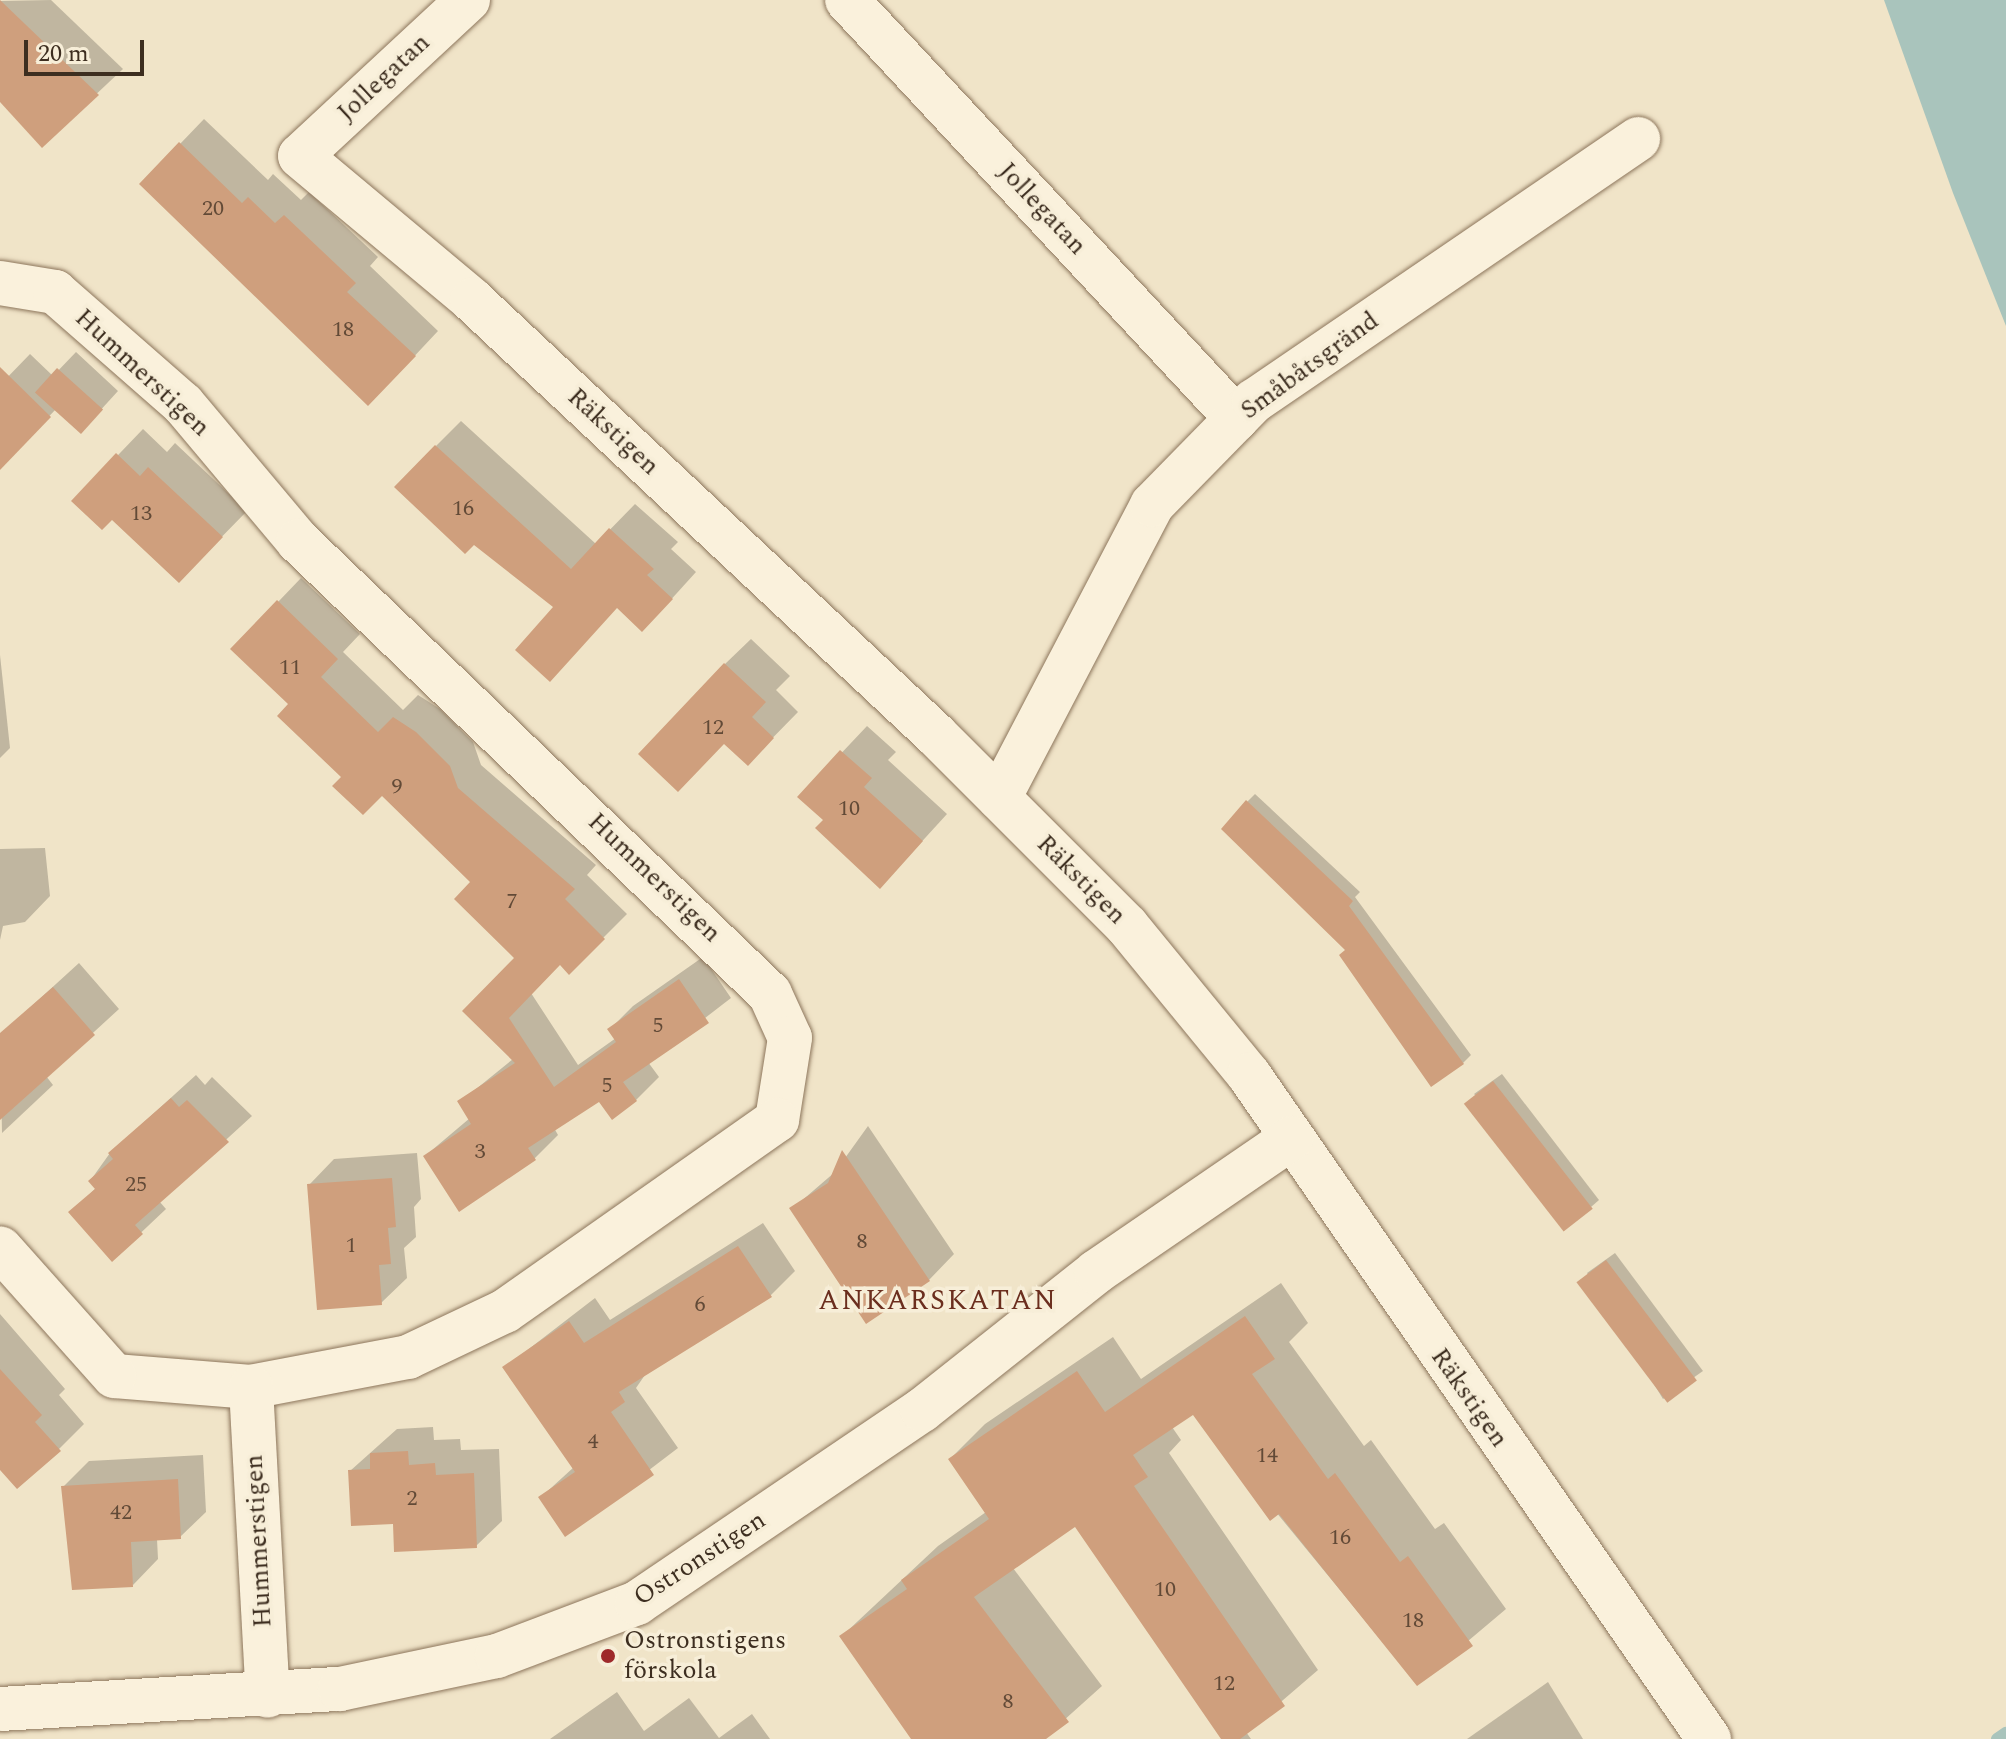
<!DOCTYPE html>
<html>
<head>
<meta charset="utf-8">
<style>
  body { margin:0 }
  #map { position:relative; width:2006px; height:1739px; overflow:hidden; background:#f0e4c8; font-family:Spectral,serif }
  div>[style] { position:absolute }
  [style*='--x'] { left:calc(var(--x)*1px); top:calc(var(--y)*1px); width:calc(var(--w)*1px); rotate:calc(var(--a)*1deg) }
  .water>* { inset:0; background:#a9c4bc }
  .shadow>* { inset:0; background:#0003 }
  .stream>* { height:12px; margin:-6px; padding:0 6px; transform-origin:6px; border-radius:6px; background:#a9c4bc }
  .building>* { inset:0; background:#cf9f7d; transform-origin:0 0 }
  .roads { filter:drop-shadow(0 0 2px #8d765c) drop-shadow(0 0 2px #8d765c) }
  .minor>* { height:44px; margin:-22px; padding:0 22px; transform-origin:22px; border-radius:22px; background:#faf1dc }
  .dots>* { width:22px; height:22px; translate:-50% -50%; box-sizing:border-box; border:4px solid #f7eed8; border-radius:50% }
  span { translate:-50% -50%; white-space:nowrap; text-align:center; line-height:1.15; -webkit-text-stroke:7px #f7eed8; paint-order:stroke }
  .number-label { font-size:22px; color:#624a37 }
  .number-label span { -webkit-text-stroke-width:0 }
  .street-label { font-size:26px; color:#3d2e20 }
  .poi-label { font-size:26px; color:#3d2e20 }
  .left { translate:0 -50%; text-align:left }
  .neighbourhood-label { font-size:28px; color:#6b2e1e; letter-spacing:2px }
  .scale { position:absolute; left:24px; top:40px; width:120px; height:36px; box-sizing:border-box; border:4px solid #3d2e20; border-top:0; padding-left:10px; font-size:24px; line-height:28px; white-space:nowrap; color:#3d2e20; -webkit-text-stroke:6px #f7eed8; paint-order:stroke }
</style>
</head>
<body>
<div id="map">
  <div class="water">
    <div style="clip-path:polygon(1884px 0,2006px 0,2006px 326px,1953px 193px)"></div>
  </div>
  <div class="shadow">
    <div style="clip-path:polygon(51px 0,123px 69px,42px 145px,0 98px,0 1px)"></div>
    <div style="clip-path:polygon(204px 119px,268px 180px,273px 174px,301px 200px,309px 192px,378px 257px,370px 266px,438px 331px,392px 380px,180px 144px)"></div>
    <div style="clip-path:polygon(76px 352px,118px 391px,97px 414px,56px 409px,0 468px,0 385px,30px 354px,53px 376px)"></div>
    <div style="clip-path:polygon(461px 421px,596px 544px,635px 504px,678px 542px,671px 549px,696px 572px,667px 604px,556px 607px,474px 542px,436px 446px)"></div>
    <div style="clip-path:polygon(143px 429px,167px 452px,175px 443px,247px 511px,204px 555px,74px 501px)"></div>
    <div style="clip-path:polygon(301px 578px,360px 634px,343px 652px,403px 710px,418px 695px,440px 709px,473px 742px,481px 765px,596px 865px,587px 875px,627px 914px,569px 972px,560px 963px,531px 993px,578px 1065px,616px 1038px,610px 1029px,633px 1006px,703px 957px,731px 998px,648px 1062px,659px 1077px,636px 1100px,599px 1099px,554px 1128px,558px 1135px,535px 1158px,460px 1209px,425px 1156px,470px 1118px,460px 1102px,513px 1059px,465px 1011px,517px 958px,473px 882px,382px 794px,344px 777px,291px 704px,278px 602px)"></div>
    <div style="clip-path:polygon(751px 639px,790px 676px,776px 690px,798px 712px,748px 763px,725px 742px,725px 664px)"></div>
    <div style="clip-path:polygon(0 655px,10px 748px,0 758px)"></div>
    <div style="clip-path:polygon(867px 726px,896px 752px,888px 760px,947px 814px,905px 860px,825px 820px,800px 797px)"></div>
    <div style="clip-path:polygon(1255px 794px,1360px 892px,1355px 897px,1471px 1055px,1463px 1063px,1347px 949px,1247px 802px)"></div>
    <div style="clip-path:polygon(45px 848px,50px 896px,25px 922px,3px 926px,0 940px,0 849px)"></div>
    <div style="clip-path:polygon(79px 963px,119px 1009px,46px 1076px,53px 1085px,2px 1133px,0 1035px)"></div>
    <div style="clip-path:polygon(1502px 1074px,1599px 1200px,1591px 1207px,1474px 1094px)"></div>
    <div style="clip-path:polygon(196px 1075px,205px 1085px,212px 1077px,252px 1116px,159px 1201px,166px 1209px,112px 1260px,71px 1212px,96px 1188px,90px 1181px,110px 1153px)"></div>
    <div style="clip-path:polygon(868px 1126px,954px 1254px,929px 1280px,792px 1209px,835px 1172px)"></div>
    <div style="clip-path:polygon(417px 1153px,421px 1199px,414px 1207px,416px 1237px,404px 1248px,407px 1278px,381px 1303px,309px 1185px,334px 1159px)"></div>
    <div style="clip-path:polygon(763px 1223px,795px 1271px,770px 1296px,647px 1372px,636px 1388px,678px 1448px,565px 1534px,540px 1498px,574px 1467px,504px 1368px,595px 1298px,610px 1320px)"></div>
    <div style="clip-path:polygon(1615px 1253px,1703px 1371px,1663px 1399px,1587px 1273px)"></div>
    <div style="clip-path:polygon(1281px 1283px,1308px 1323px,1289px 1342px,1364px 1446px,1371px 1440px,1435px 1529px,1444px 1523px,1506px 1609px,1417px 1684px,1194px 1412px,1172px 1427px,1181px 1440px,1169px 1453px,1318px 1670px,1246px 1732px,1251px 1739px,1223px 1739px,1075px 1525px,1013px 1568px,1102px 1686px,1043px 1739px,913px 1739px,842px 1636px,938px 1546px,986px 1512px,950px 1459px,985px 1424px,1113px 1337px,1141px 1379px)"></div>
    <div style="clip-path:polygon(0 1314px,65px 1389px,59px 1395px,84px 1424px,59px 1449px,0 1467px)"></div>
    <div style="clip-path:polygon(433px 1427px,434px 1440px,460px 1439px,461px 1450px,499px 1449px,502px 1521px,476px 1546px,395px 1522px,350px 1471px,397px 1429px)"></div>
    <div style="clip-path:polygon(203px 1455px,206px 1512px,180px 1537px,157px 1539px,158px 1559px,133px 1585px,63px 1487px,89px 1461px)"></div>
    <div style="clip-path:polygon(1548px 1682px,1583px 1739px,1467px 1739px)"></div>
    <div style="clip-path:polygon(617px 1692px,644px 1731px,689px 1698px,719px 1738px,752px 1714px,770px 1739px,550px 1739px)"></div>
  </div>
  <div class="stream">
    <div style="--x:1997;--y:1739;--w:11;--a:-34"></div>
  </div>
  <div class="building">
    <div style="clip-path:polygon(0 0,99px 95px,42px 148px,0 102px)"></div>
    <div style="clip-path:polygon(179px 142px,242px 203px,248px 197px,275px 223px,284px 215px,356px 283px,347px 292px,416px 356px,368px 406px,139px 184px)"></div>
    <div style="clip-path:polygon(0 367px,51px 417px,0 470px)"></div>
    <div style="left:57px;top:368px;width:62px;height:33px;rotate:42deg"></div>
    <div style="clip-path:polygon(435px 445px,571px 569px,609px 528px,654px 569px,647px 575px,673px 599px,642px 632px,617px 608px,550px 682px,515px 650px,553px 607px,474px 545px,465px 554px,394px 487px)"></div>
    <div style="clip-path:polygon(116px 453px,140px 476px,148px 467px,223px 537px,179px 583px,112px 520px,102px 530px,71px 501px)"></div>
    <div style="clip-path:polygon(277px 600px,338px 659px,321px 677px,378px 732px,393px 717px,416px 732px,450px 766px,458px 788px,575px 889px,565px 899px,605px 939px,569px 975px,560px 965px,509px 1018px,554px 1087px,616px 1042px,607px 1029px,679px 979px,709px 1023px,623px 1082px,637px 1101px,612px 1120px,599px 1102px,528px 1148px,536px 1160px,459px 1212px,423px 1156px,471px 1124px,457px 1101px,515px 1063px,462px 1011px,514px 958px,454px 899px,470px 882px,382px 796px,363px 815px,332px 786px,341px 777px,277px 716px,288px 704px,230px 649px)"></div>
    <div style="clip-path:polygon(724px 663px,766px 702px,752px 717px,774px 738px,748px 766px,724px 744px,678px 792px,638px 754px)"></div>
    <div style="clip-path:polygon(840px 750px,872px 778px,864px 787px,923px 841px,880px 889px,815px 828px,823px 820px,797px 797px)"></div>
    <div style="clip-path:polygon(1246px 800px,1353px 901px,1349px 906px,1464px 1064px,1431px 1087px,1339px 955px,1345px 950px,1221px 829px)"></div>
    <div style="clip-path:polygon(53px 987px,95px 1035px,0 1120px,0 1033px)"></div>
    <div style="left:1493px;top:1081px;width:162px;height:37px;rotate:52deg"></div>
    <div style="clip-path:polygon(171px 1098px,179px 1107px,187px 1100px,229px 1142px,135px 1225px,143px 1234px,112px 1262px,68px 1212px,95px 1189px,88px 1181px,113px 1159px,108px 1153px)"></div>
    <div style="clip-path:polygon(842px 1150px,930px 1281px,866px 1324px,789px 1208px,828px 1183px)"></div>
    <div style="clip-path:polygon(392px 1178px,396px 1227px,388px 1228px,391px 1264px,379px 1265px,382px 1305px,317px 1310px,307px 1184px)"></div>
    <div style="clip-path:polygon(738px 1246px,772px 1297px,619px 1392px,625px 1402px,611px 1412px,654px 1475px,565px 1537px,538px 1497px,575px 1472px,502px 1367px,569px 1321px,584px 1343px)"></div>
    <div style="left:1606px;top:1260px;width:151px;height:37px;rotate:53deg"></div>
    <div style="clip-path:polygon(1245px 1316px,1275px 1359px,1252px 1374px,1328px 1479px,1335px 1473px,1400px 1562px,1408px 1556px,1473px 1646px,1417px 1686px,1279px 1514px,1270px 1521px,1193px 1415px,1133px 1455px,1148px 1477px,1134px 1486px,1285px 1706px,1240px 1739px,1221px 1739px,1075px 1527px,974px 1597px,1069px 1722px,1046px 1739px,911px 1739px,839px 1636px,907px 1589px,901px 1580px,989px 1519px,948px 1459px,1077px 1371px,1105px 1412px)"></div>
    <div style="clip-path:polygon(0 1369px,42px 1415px,35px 1422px,61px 1451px,17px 1489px,0 1470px)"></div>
    <div style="clip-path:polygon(408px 1451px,409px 1465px,435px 1463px,436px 1475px,474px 1473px,477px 1548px,394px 1552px,393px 1524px,351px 1526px,348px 1470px,370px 1469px,370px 1453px)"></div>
    <div style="clip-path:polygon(178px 1479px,181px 1539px,131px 1542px,133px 1587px,72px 1590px,61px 1486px)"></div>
  </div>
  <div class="roads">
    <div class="minor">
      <div style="--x:468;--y:0;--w:229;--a:137.1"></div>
      <div style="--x:300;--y:156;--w:224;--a:39.9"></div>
      <div style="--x:472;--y:300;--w:636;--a:43.15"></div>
      <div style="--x:936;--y:735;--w:270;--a:45"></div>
      <div style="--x:1127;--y:926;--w:193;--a:50.7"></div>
      <div style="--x:1249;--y:1075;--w:808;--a:55.29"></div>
      <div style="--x:847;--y:0;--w:572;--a:47.05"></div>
      <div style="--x:0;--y:283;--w:56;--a:9.3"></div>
      <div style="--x:55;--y:292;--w:170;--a:41.2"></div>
      <div style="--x:183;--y:404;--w:179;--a:50"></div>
      <div style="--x:298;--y:541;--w:654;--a:43.82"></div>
      <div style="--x:770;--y:994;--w:48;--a:65.6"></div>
      <div style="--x:790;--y:1038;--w:83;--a:99"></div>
      <div style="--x:777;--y:1120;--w:332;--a:144.9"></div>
      <div style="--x:505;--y:1311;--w:107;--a:154.6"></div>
      <div style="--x:408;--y:1357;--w:160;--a:169.2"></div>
      <div style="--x:251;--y:1387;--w:137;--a:-175.4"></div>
      <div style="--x:114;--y:1376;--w:171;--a:-131.7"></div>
      <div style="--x:999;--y:798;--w:331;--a:-62.4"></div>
      <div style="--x:1152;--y:505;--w:146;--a:-45.6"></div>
      <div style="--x:1254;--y:401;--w:465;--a:-34.3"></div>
      <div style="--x:251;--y:1387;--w:309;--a:86.9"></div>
      <div style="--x:0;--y:1709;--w:341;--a:-3.4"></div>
      <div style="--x:340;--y:1689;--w:160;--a:-11.9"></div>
      <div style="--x:497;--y:1656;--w:150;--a:-20.7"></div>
      <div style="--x:637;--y:1603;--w:344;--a:-34.1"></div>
      <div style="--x:922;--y:1410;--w:222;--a:-38.4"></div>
      <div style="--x:1096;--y:1272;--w:237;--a:-34.4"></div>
    </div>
  </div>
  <div class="dots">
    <div style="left:608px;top:1656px;background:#9e2a2b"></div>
  </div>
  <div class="number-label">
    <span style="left:213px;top:209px">20</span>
    <span style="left:343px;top:330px">18</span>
    <span style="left:463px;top:509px">16</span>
    <span style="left:141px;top:514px">13</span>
    <span style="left:290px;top:668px">11</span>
    <span style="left:713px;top:728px">12</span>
    <span style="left:397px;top:787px">9</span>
    <span style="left:849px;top:809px">10</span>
    <span style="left:512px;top:902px">7</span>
    <span style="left:658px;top:1026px">5</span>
    <span style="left:607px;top:1086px">5</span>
    <span style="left:480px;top:1152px">3</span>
    <span style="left:136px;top:1185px">25</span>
    <span style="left:862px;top:1242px">8</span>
    <span style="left:351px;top:1246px">1</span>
    <span style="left:700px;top:1305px">6</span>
    <span style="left:593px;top:1442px">4</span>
    <span style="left:1267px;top:1456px">14</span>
    <span style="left:412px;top:1499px">2</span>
    <span style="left:121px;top:1513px">42</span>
    <span style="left:1340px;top:1538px">16</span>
    <span style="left:1165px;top:1590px">10</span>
    <span style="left:1413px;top:1621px">18</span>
    <span style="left:1224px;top:1684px">12</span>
    <span style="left:1008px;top:1702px">8</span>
  </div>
  <div class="street-label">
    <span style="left:384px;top:78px;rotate:-43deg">Jollegatan</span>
    <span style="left:1042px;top:209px;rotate:47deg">Jollegatan</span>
    <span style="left:1310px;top:366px;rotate:-36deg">Småbåtsgränd</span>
    <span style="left:142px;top:373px;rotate:43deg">Hummerstigen</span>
    <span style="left:613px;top:432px;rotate:43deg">Räkstigen</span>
    <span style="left:654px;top:878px;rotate:44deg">Hummerstigen</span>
    <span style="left:1081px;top:880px;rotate:45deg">Räkstigen</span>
    <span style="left:1469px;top:1398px;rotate:55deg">Räkstigen</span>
    <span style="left:259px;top:1541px;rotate:-93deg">Hummerstigen</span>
    <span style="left:700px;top:1559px;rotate:-33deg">Ostronstigen</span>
  </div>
  <div class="poi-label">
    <span class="left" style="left:624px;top:1656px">Ostronstigens<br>förskola</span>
  </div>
  <div class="neighbourhood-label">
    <span style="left:938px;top:1301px">ANKARSKATAN</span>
  </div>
  <div class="scale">20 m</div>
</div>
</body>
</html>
